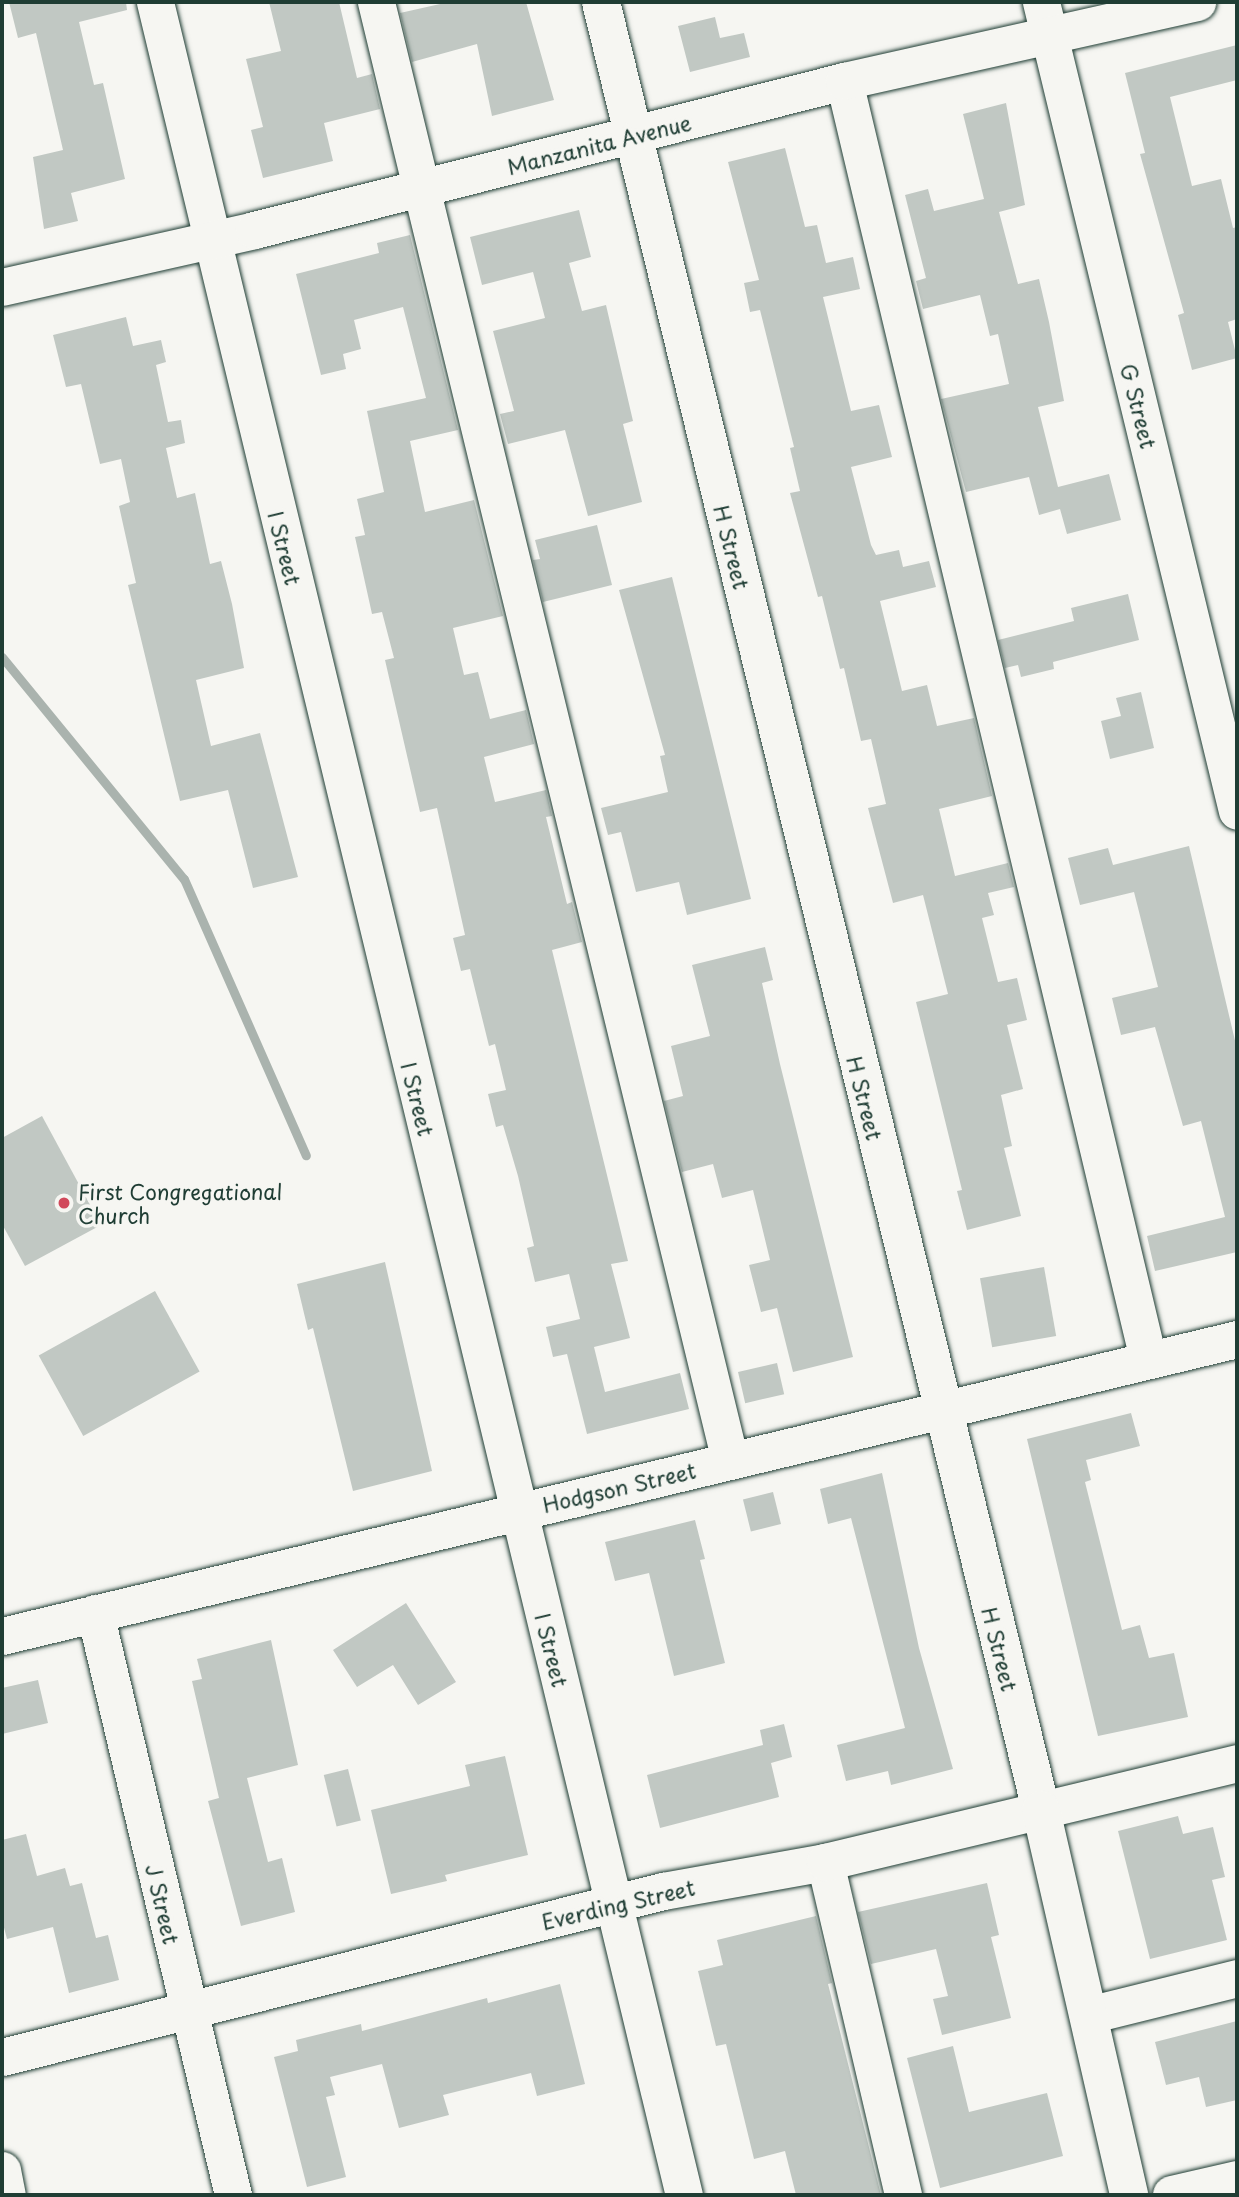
<!DOCTYPE html>
<html>
<head>
<meta charset="utf-8">
<style>
  body { margin:0 }
  #map { position:relative; width:1239px; height:2197px; overflow:hidden; background:#f6f6f2; font-family:"Playpen Sans",sans-serif }
  div>[style] { position:absolute }
  [style*='--x'] { left:calc(var(--x)*1px); top:calc(var(--y)*1px); width:calc(var(--w)*1px); rotate:calc(var(--a)*1deg) }
  .stream>* { height:9px; margin:-4.5px; padding:0 4.5px; transform-origin:4.5px; border-radius:4.5px; background:#aab3ae }
  .building>* { inset:0; background:#c1c8c3; transform-origin:0 0 }
  .roads { filter:drop-shadow(0 0 2px #1f3d34) drop-shadow(0 0 2px #1f3d34) }
  .minor>* { height:37px; margin:-18.5px; padding:0 18.5px; transform-origin:18.5px; border-radius:18.5px; background:#f6f6f2 }
  .major>* { height:38px; margin:-19px; padding:0 19px; transform-origin:19px; border-radius:19px; background:#f6f6f2 }
  .dots>* { width:19px; height:19px; translate:-50% -50%; box-sizing:border-box; border:4px solid #f6f6f2; border-radius:50% }
  span { translate:-50% -50%; white-space:nowrap; text-align:center; line-height:1.15; -webkit-text-stroke:7px #f6f6f2; paint-order:stroke }
  .street-label { font-size:21px; color:#1f3d34 }
  .poi-label { font-size:21px; color:#1f3d34 }
  .left { translate:0 -50%; text-align:left }
  .frame { position:absolute; inset:0; border:4px solid #1f3d34; pointer-events:none }
</style>
</head>
<body>
<div id="map">
  <div class="stream">
    <div style="--x:2;--y:657;--w:287;--a:50.7"></div>
    <div style="--x:184;--y:879;--w:302;--a:66.2"></div>
  </div>
  <div class="building">
    <div style="clip-path:polygon(9px 2px,126px 2px,127px 10px,79px 22px,94px 85px,103px 83px,125px 179px,71px 193px,78px 221px,44px 229px,33px 157px,63px 150px,36px 33px,18px 38px)"></div>
    <div style="clip-path:polygon(269px 2px,339px 2px,357px 78px,372px 74px,380px 109px,324px 123px,333px 161px,263px 178px,251px 130px,263px 127px,246px 59px,281px 51px)"></div>
    <div style="clip-path:polygon(449px 2px,526px 2px,554px 100px,492px 116px,477px 44px,412px 62px,400px 13px)"></div>
    <div style="clip-path:polygon(715px 17px,720px 38px,744px 33px,750px 57px,690px 72px,678px 26px)"></div>
    <div style="clip-path:polygon(1237px 45px,1237px 80px,1170px 97px,1192px 186px,1221px 179px,1233px 228px,1237px 227px,1237px 319px,1228px 322px,1237px 358px,1192px 370px,1178px 315px,1184px 313px,1140px 154px,1145px 153px,1125px 73px)"></div>
    <div style="clip-path:polygon(1006px 103px,1025px 205px,999px 212px,1018px 284px,1039px 279px,1049px 322px,1064px 401px,1038px 407px,1058px 487px,1109px 474px,1121px 520px,1067px 534px,1060px 509px,1039px 515px,1029px 477px,966px 492px,941px 399px,1009px 384px,998px 334px,990px 336px,980px 295px,923px 309px,916px 281px,926px 278px,905px 195px,928px 189px,934px 211px,984px 199px,963px 114px)"></div>
    <div style="clip-path:polygon(785px 148px,805px 227px,817px 225px,826px 263px,853px 257px,860px 289px,823px 297px,851px 411px,879px 405px,892px 457px,851px 467px,871px 545px,876px 555px,899px 550px,903px 567px,929px 561px,936px 587px,880px 601px,902px 691px,927px 685px,937px 726px,974px 718px,992px 796px,939px 809px,955px 876px,1008px 863px,1014px 887px,988px 893px,994px 915px,982px 918px,998px 982px,1017px 978px,1027px 1020px,1007px 1025px,1023px 1089px,1001px 1095px,1012px 1146px,1004px 1148px,1021px 1216px,967px 1230px,957px 1191px,962px 1190px,916px 1002px,948px 994px,923px 895px,893px 903px,868px 808px,886px 804px,871px 739px,861px 741px,844px 668px,840px 669px,822px 596px,818px 597px,790px 493px,800px 491px,790px 448px,794px 447px,760px 310px,750px 312px,744px 283px,759px 280px,728px 162px)"></div>
    <div style="clip-path:polygon(579px 210px,591px 257px,569px 263px,582px 311px,606px 305px,633px 421px,623px 424px,642px 502px,588px 516px,565px 430px,508px 444px,500px 414px,514px 411px,493px 331px,545px 318px,533px 272px,482px 285px,470px 237px)"></div>
    <div style="clip-path:polygon(410px 235px,458px 430px,410px 441px,425px 512px,474px 500px,503px 616px,453px 628px,464px 675px,478px 672px,490px 719px,526px 710px,534px 744px,484px 757px,495px 802px,546px 790px,552px 816px,546px 817px,567px 904px,572px 902px,582px 942px,552px 950px,628px 1261px,611px 1264px,630px 1338px,594px 1347px,605px 1392px,680px 1373px,689px 1409px,587px 1434px,567px 1354px,553px 1357px,546px 1327px,580px 1319px,569px 1274px,535px 1282px,527px 1248px,534px 1246px,518px 1176px,503px 1125px,496px 1127px,488px 1094px,506px 1090px,495px 1044px,489px 1046px,470px 969px,461px 971px,453px 938px,465px 935px,437px 808px,420px 812px,385px 660px,394px 658px,382px 612px,372px 614px,355px 537px,365px 535px,357px 499px,384px 492px,367px 411px,426px 398px,403px 307px,354px 320px,361px 349px,343px 354px,346px 369px,321px 375px,296px 274px,379px 253px,377px 243px)"></div>
    <div style="clip-path:polygon(126px 317px,133px 346px,161px 340px,166px 362px,156px 365px,168px 422px,181px 420px,185px 443px,166px 448px,177px 498px,195px 493px,210px 564px,221px 561px,232px 604px,244px 668px,196px 680px,211px 746px,260px 733px,298px 877px,253px 888px,228px 790px,180px 801px,128px 585px,136px 583px,119px 506px,130px 502px,121px 459px,100px 464px,81px 384px,66px 387px,53px 335px)"></div>
    <div style="clip-path:polygon(597px 525px,612px 585px,543px 602px,533px 560px,540px 559px,535px 540px)"></div>
    <div style="clip-path:polygon(672px 577px,751px 899px,687px 915px,679px 882px,636px 892px,621px 832px,608px 835px,601px 808px,668px 792px,660px 756px,665px 755px,619px 590px)"></div>
    <div style="clip-path:polygon(1128px 594px,1139px 640px,1053px 662px,1054px 669px,1021px 677px,1018px 665px,1005px 668px,998px 640px,1074px 621px,1071px 608px)"></div>
    <div style="clip-path:polygon(1141px 692px,1154px 748px,1110px 759px,1101px 721px,1121px 716px,1116px 698px)"></div>
    <div style="clip-path:polygon(1189px 846px,1237px 1049px,1237px 1252px,1155px 1271px,1147px 1236px,1225px 1217px,1201px 1121px,1183px 1126px,1155px 1027px,1121px 1035px,1112px 998px,1158px 987px,1134px 892px,1080px 905px,1068px 858px,1108px 848px,1113px 865px)"></div>
    <div style="clip-path:polygon(765px 947px,773px 980px,762px 983px,780px 1064px,853px 1357px,793px 1372px,777px 1308px,761px 1312px,749px 1265px,770px 1260px,753px 1190px,722px 1198px,713px 1164px,682px 1172px,664px 1101px,683px 1096px,671px 1046px,710px 1036px,692px 965px)"></div>
    <div style="clip-path:polygon(42px 1116px,101px 1225px,25px 1266px,2px 1224px,2px 1138px)"></div>
    <div style="clip-path:polygon(385px 1262px,432px 1471px,353px 1491px,313px 1328px,308px 1330px,297px 1284px)"></div>
    <div style="left:1044px;top:1267px;width:70px;height:65px;rotate:80deg"></div>
    <div style="left:155px;top:1291px;width:92px;height:133px;rotate:61deg"></div>
    <div style="left:777px;top:1363px;width:32px;height:40px;rotate:77deg"></div>
    <div style="clip-path:polygon(1131px 1413px,1140px 1446px,1086px 1460px,1091px 1480px,1085px 1482px,1122px 1630px,1140px 1625px,1149px 1658px,1174px 1653px,1188px 1717px,1098px 1736px,1027px 1439px)"></div>
    <div style="clip-path:polygon(882px 1473px,919px 1648px,953px 1769px,891px 1785px,888px 1771px,846px 1781px,837px 1745px,905px 1728px,851px 1518px,828px 1524px,820px 1489px)"></div>
    <div style="left:773px;top:1492px;width:33px;height:31px;rotate:76deg"></div>
    <div style="clip-path:polygon(695px 1520px,705px 1559px,700px 1560px,725px 1663px,674px 1676px,649px 1573px,615px 1581px,605px 1542px)"></div>
    <div style="clip-path:polygon(406px 1603px,456px 1682px,418px 1705px,393px 1665px,357px 1687px,333px 1650px)"></div>
    <div style="clip-path:polygon(271px 1640px,298px 1765px,247px 1778px,268px 1862px,282px 1858px,295px 1912px,241px 1926px,208px 1801px,219px 1798px,192px 1681px,202px 1679px,197px 1659px)"></div>
    <div style="clip-path:polygon(38px 1680px,48px 1723px,2px 1734px,2px 1688px)"></div>
    <div style="clip-path:polygon(784px 1724px,792px 1757px,771px 1763px,779px 1797px,660px 1828px,647px 1775px,763px 1745px,760px 1730px)"></div>
    <div style="clip-path:polygon(505px 1756px,528px 1855px,445px 1875px,447px 1881px,391px 1894px,371px 1810px,470px 1786px,465px 1765px)"></div>
    <div style="left:348px;top:1769px;width:53px;height:25px;rotate:76deg"></div>
    <div style="clip-path:polygon(1178px 1816px,1183px 1834px,1213px 1827px,1225px 1877px,1212px 1880px,1227px 1940px,1150px 1959px,1118px 1831px)"></div>
    <div style="clip-path:polygon(26px 1834px,37px 1876px,65px 1868px,70px 1886px,82px 1883px,96px 1938px,108px 1935px,119px 1980px,69px 1993px,53px 1927px,7px 1939px,2px 1920px,2px 1840px)"></div>
    <div style="clip-path:polygon(987px 1883px,999px 1935px,991px 1937px,1011px 2018px,942px 2035px,933px 1999px,948px 1996px,936px 1949px,871px 1964px,858px 1912px)"></div>
    <div style="clip-path:polygon(816px 1916px,832px 1983px,828px 1984px,881px 2195px,796px 2195px,785px 2151px,754px 2159px,726px 2044px,716px 2046px,698px 1971px,723px 1965px,717px 1940px)"></div>
    <div style="clip-path:polygon(560px 1984px,585px 2084px,537px 2096px,531px 2073px,443px 2095px,449px 2115px,399px 2128px,382px 2064px,330px 2077px,335px 2095px,326px 2097px,346px 2177px,307px 2187px,274px 2057px,298px 2051px,296px 2040px,361px 2024px,362px 2031px,487px 1998px,488px 2003px)"></div>
    <div style="clip-path:polygon(1237px 2021px,1237px 2100px,1206px 2107px,1199px 2077px,1166px 2085px,1155px 2042px)"></div>
    <div style="clip-path:polygon(953px 2046px,969px 2112px,1047px 2093px,1063px 2156px,940px 2188px,907px 2058px)"></div>
  </div>
  <div class="roads">
    <div class="minor">
      <div style="--x:155;--y:2;--w:2256;--a:76.44"></div>
      <div style="--x:376;--y:2;--w:1501;--a:76.36"></div>
      <div style="--x:1041;--y:2;--w:832;--a:76.38"></div>
      <div style="--x:844;--y:81;--w:1314;--a:76.62"></div>
      <div style="--x:2;--y:287;--w:258;--a:-12.7"></div>
      <div style="--x:254;--y:230;--w:609;--a:-14.17"></div>
      <div style="--x:844;--y:81;--w:362;--a:-12.6"></div>
      <div style="--x:95;--y:1613;--w:598;--a:76.66"></div>
      <div style="--x:2;--y:1636;--w:1270;--a:-13.52"></div>
      <div style="--x:825;--y:1862;--w:342;--a:76.8"></div>
      <div style="--x:1088;--y:2015;--w:154;--a:-13.9"></div>
      <div style="--x:2;--y:2057;--w:682;--a:-14.1"></div>
      <div style="--x:663;--y:1891;--w:165;--a:-10.1"></div>
      <div style="--x:825;--y:1862;--w:424;--a:-13.5"></div>
      <div style="--x:2;--y:2170;--w:25;--a:79"></div>
    </div>
    <div class="major">
      <div style="--x:601;--y:2;--w:1861;--a:76.32"></div>
      <div style="--x:1041;--y:1810;--w:395;--a:77.1"></div>
      <div style="--x:1172;--y:2195;--w:67;--a:-13"></div>
    </div>
  </div>
  <div class="dots">
    <div style="left:64px;top:1203px;background:#d1495b"></div>
  </div>
  <div class="street-label">
    <span style="left:599px;top:144px;rotate:-14deg">Manzanita Avenue</span>
    <span style="left:1139px;top:406px;rotate:76deg">G Street</span>
    <span style="left:732px;top:547px;rotate:76deg">H Street</span>
    <span style="left:285px;top:548px;rotate:76deg">I Street</span>
    <span style="left:865px;top:1098px;rotate:76deg">H Street</span>
    <span style="left:418px;top:1099px;rotate:76deg">I Street</span>
    <span style="left:619px;top:1487px;rotate:-13deg">Hodgson Street</span>
    <span style="left:1000px;top:1649px;rotate:76deg">H Street</span>
    <span style="left:552px;top:1650px;rotate:76deg">I Street</span>
    <span style="left:163px;top:1904px;rotate:77deg">J Street</span>
    <span style="left:618px;top:1904px;rotate:-13deg">Everding Street</span>
  </div>
  <div class="poi-label">
    <span class="left" style="left:78px;top:1203px">First Congregational<br>Church</span>
  </div>
  <div class="frame"></div>
</div>
</body>
</html>
